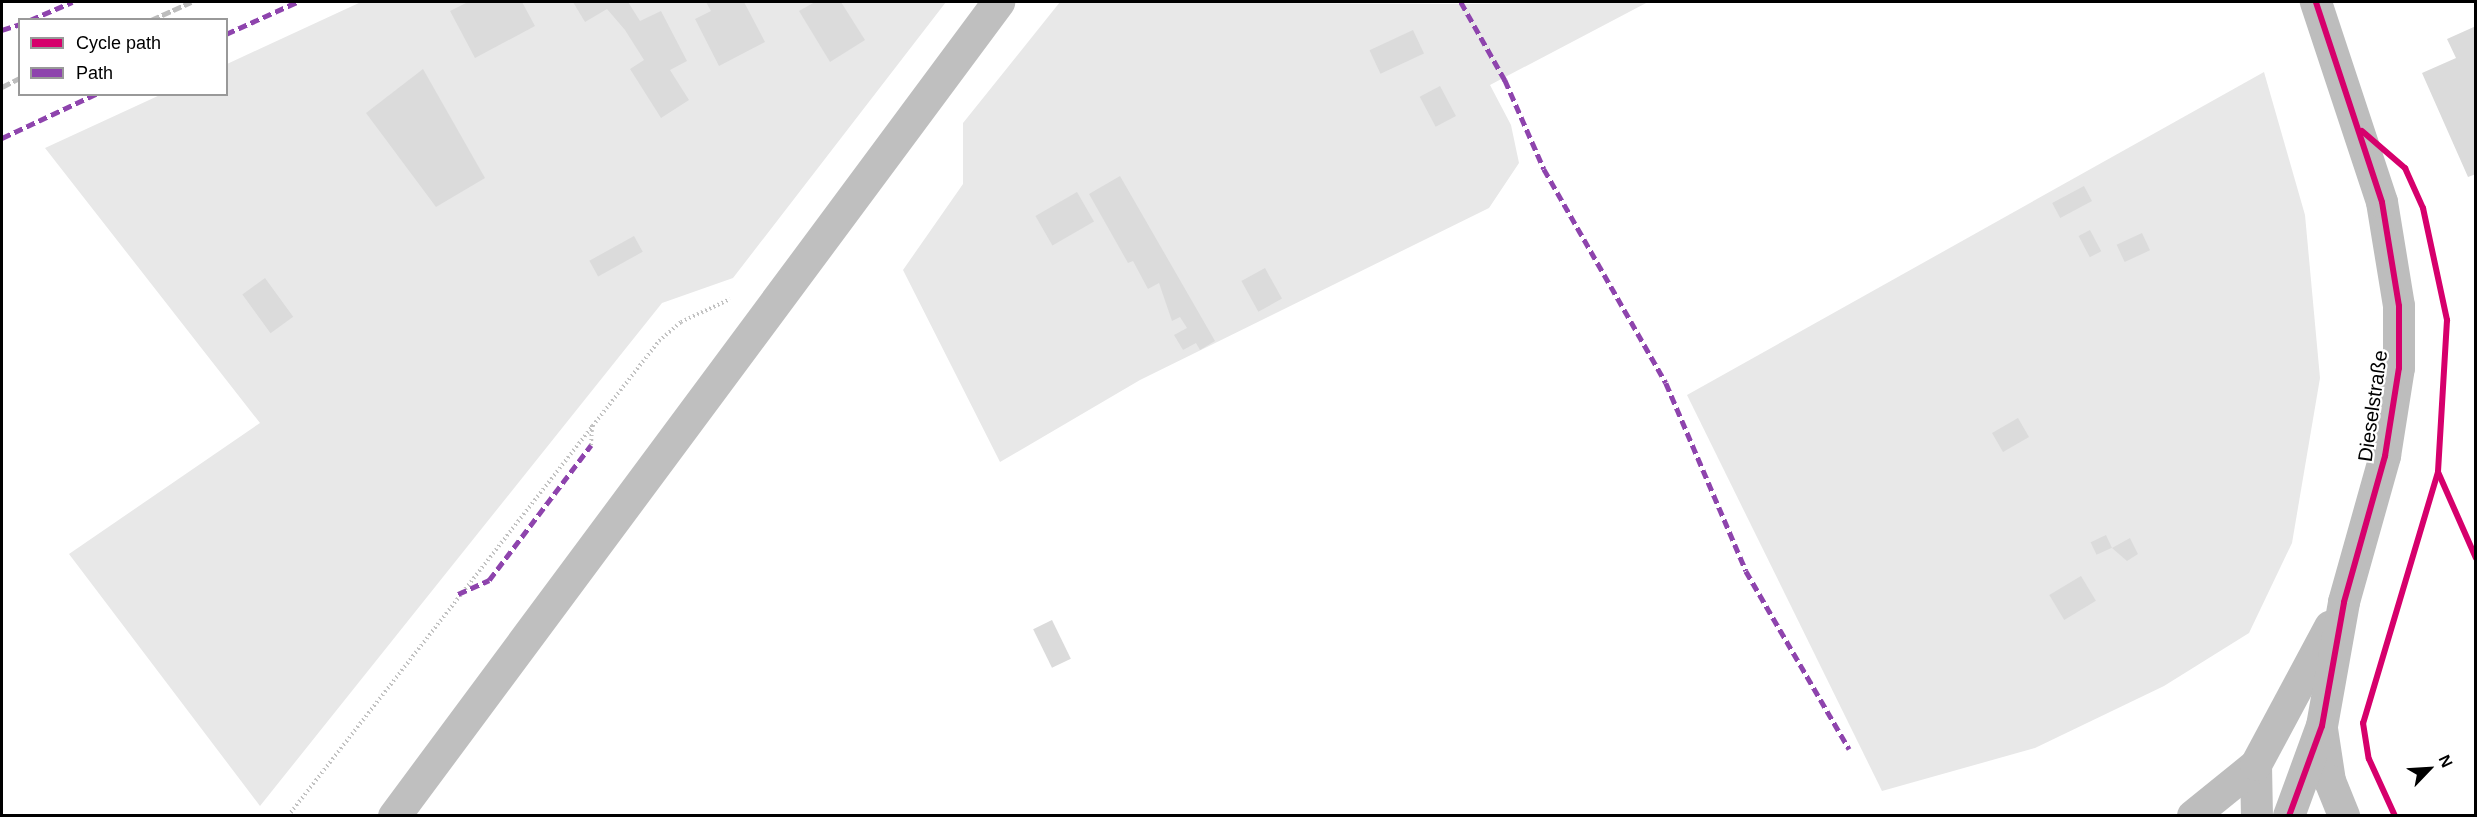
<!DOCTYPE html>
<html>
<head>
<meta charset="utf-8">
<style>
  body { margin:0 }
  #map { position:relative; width:2477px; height:817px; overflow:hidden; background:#fff; font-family:Helvetica,sans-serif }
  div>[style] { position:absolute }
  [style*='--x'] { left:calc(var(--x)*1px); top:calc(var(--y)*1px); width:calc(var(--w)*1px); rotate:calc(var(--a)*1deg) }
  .green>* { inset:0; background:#e8e8e8 }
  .building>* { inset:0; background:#dbdbdb; transform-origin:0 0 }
  .path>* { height:4px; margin-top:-2px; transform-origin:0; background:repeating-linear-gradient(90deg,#c2c2c2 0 1.5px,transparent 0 4.5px) }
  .minor>* { height:32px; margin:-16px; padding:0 16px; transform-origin:16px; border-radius:16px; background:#bdbdbd }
  .secondary>* { height:33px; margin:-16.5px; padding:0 16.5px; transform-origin:16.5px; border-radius:16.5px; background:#bfbfbf }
  .rail>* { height:4.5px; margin-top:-2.25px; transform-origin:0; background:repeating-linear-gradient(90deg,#bdbdbd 0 9px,transparent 0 12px) }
  .quiet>* { height:4.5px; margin-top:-2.25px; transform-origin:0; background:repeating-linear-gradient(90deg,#8e44ad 0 9px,transparent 0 13.5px) }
  .cycleway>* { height:6px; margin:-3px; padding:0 3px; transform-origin:3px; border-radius:3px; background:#d6006c }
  span { translate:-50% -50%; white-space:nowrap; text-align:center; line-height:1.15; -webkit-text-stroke:4.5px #fff; paint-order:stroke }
  .street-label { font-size:20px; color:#000 }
  .frame { position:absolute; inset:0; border:3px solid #000; pointer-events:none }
  .legend { position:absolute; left:18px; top:18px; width:210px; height:78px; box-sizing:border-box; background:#fff; border:2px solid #999; margin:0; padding:8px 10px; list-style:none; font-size:18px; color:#000 }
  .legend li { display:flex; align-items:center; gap:12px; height:30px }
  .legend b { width:30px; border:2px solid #999 }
  .north { position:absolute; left:2399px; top:739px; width:60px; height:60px; -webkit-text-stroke:4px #fff; paint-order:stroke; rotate:65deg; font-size:16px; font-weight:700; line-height:24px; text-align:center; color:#000 }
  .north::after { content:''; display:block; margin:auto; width:21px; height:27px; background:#000; clip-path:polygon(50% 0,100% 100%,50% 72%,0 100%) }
</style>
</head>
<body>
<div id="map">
  <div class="green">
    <div style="clip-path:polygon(361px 2px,946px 2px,733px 278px,662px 303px,260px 806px,69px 554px,260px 423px,45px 148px,160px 95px,226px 94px,227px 64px)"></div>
    <div style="clip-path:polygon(1060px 2px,1445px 4px,1648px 2px,1490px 85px,1511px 125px,1519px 163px,1489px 208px,1140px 380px,1000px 462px,903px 270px,963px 184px,963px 123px)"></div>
    <div style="clip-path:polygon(2264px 72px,2305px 215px,2320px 378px,2292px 543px,2249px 633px,2164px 686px,2035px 748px,1882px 791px,1687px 395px)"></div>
  </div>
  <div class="building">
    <div style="clip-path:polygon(468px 2px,522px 2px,535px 26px,475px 58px,450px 11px)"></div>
    <div style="clip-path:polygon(573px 2px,628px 2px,640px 21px,661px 11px,687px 61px,670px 70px,689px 100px,661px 118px,630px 69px,644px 60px,625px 30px,607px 9px,585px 22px)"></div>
    <div style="clip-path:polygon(706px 2px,744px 2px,765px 42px,719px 66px,695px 19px,711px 11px)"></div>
    <div style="clip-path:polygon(815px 2px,841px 2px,865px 40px,830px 62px,799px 11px)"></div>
    <div style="clip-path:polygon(2476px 26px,2476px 174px,2468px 177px,2422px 73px,2456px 58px,2447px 39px)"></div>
    <div style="left:1413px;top:30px;width:26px;height:48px;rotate:65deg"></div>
    <div style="clip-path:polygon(423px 69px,485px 178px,436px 207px,366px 113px)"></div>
    <div style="left:1440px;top:86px;width:34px;height:23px;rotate:62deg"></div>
    <div style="clip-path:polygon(1120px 176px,1215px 341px,1200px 350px,1196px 343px,1183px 350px,1174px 335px,1187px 328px,1180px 317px,1172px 321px,1159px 283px,1148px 289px,1133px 261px,1128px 263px,1089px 194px)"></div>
    <div style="left:2084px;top:186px;width:17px;height:36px;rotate:62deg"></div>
    <div style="left:1077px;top:192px;width:34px;height:48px;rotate:60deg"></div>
    <div style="left:2090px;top:230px;width:24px;height:13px;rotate:62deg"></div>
    <div style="left:2142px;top:233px;width:19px;height:28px;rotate:65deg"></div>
    <div style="left:634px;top:236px;width:18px;height:51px;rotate:61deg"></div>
    <div style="left:1265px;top:268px;width:35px;height:27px;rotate:61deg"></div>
    <div style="left:265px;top:278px;width:48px;height:28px;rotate:54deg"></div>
    <div style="left:2018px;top:418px;width:22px;height:30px;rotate:60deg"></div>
    <div style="left:2106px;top:535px;width:14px;height:17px;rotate:65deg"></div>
    <div style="clip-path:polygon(2130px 538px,2138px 554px,2127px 561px,2112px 548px)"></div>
    <div style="left:2081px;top:576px;width:29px;height:37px;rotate:59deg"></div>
    <div style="left:1052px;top:620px;width:43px;height:21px;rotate:64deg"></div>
  </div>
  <div class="path">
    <div style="--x:591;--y:445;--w:20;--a:-87"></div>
    <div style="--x:288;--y:816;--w:603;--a:-52.01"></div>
    <div style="--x:659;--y:341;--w:29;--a:-41"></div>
    <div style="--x:681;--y:322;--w:54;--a:-25.1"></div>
  </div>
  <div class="minor">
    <div style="--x:2322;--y:729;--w:53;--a:81.3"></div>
    <div style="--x:2330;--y:781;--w:38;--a:68"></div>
    <div style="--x:2256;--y:765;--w:51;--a:88.9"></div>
    <div style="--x:2193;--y:816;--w:81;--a:-39"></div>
    <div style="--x:2256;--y:765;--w:157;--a:-61.8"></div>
    <div style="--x:2289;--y:816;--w:96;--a:-69.9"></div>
    <div style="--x:2322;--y:726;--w:126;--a:-79.9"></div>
    <div style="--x:2344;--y:602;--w:152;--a:-74.3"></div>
    <div style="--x:2385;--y:456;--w:89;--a:-81"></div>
    <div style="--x:2399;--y:368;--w:62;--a:-90"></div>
    <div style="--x:2399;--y:306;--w:105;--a:-99.3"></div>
    <div style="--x:2382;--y:202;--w:211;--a:-108.3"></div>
  </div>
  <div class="secondary">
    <div style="--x:394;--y:816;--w:1014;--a:-53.42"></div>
  </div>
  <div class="rail">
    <div style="--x:151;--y:20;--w:44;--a:-24.2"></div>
    <div style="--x:2;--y:87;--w:20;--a:-27"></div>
  </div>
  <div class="quiet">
    <div style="--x:1461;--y:2;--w:90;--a:60.6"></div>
    <div style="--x:1505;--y:80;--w:97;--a:66.3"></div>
    <div style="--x:1544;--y:169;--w:246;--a:60.3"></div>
    <div style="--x:1666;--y:383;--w:204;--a:66.9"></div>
    <div style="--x:1746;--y:571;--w:206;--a:59.9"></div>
    <div style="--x:30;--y:20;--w:46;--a:-23.2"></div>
    <div style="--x:2;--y:30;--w:19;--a:-18"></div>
    <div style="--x:226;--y:34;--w:78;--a:-24.3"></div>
    <div style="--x:2;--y:138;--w:104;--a:-25.1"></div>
    <div style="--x:458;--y:594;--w:34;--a:-24"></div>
    <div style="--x:489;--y:580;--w:169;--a:-52.9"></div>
  </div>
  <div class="cycleway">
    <div style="--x:2362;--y:131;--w:57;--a:40.7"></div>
    <div style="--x:2405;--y:168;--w:44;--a:65.8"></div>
    <div style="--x:2423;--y:208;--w:115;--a:77.9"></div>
    <div style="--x:2447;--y:320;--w:152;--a:93.4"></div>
    <div style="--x:2438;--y:472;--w:262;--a:106.6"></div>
    <div style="--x:2363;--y:723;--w:36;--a:81"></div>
    <div style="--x:2369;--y:759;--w:63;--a:65.5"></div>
    <div style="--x:2438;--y:472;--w:94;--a:66.2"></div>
    <div style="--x:2289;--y:816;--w:96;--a:-69.9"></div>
    <div style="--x:2322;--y:726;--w:126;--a:-79.9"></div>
    <div style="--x:2344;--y:602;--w:152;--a:-74.3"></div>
    <div style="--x:2385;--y:456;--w:89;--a:-81"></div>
    <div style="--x:2399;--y:368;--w:62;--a:-90"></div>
    <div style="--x:2399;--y:306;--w:105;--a:-99.3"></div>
    <div style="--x:2382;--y:202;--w:211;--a:-108.3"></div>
  </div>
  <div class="street-label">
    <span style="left:2373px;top:406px;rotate:-82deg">Dieselstraße</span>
  </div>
  <div class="frame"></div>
  <ul class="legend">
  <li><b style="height:8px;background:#d6006c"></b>Cycle path</li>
  <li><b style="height:8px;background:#8e44ad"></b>Path</li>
  </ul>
  <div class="north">N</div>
</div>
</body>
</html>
